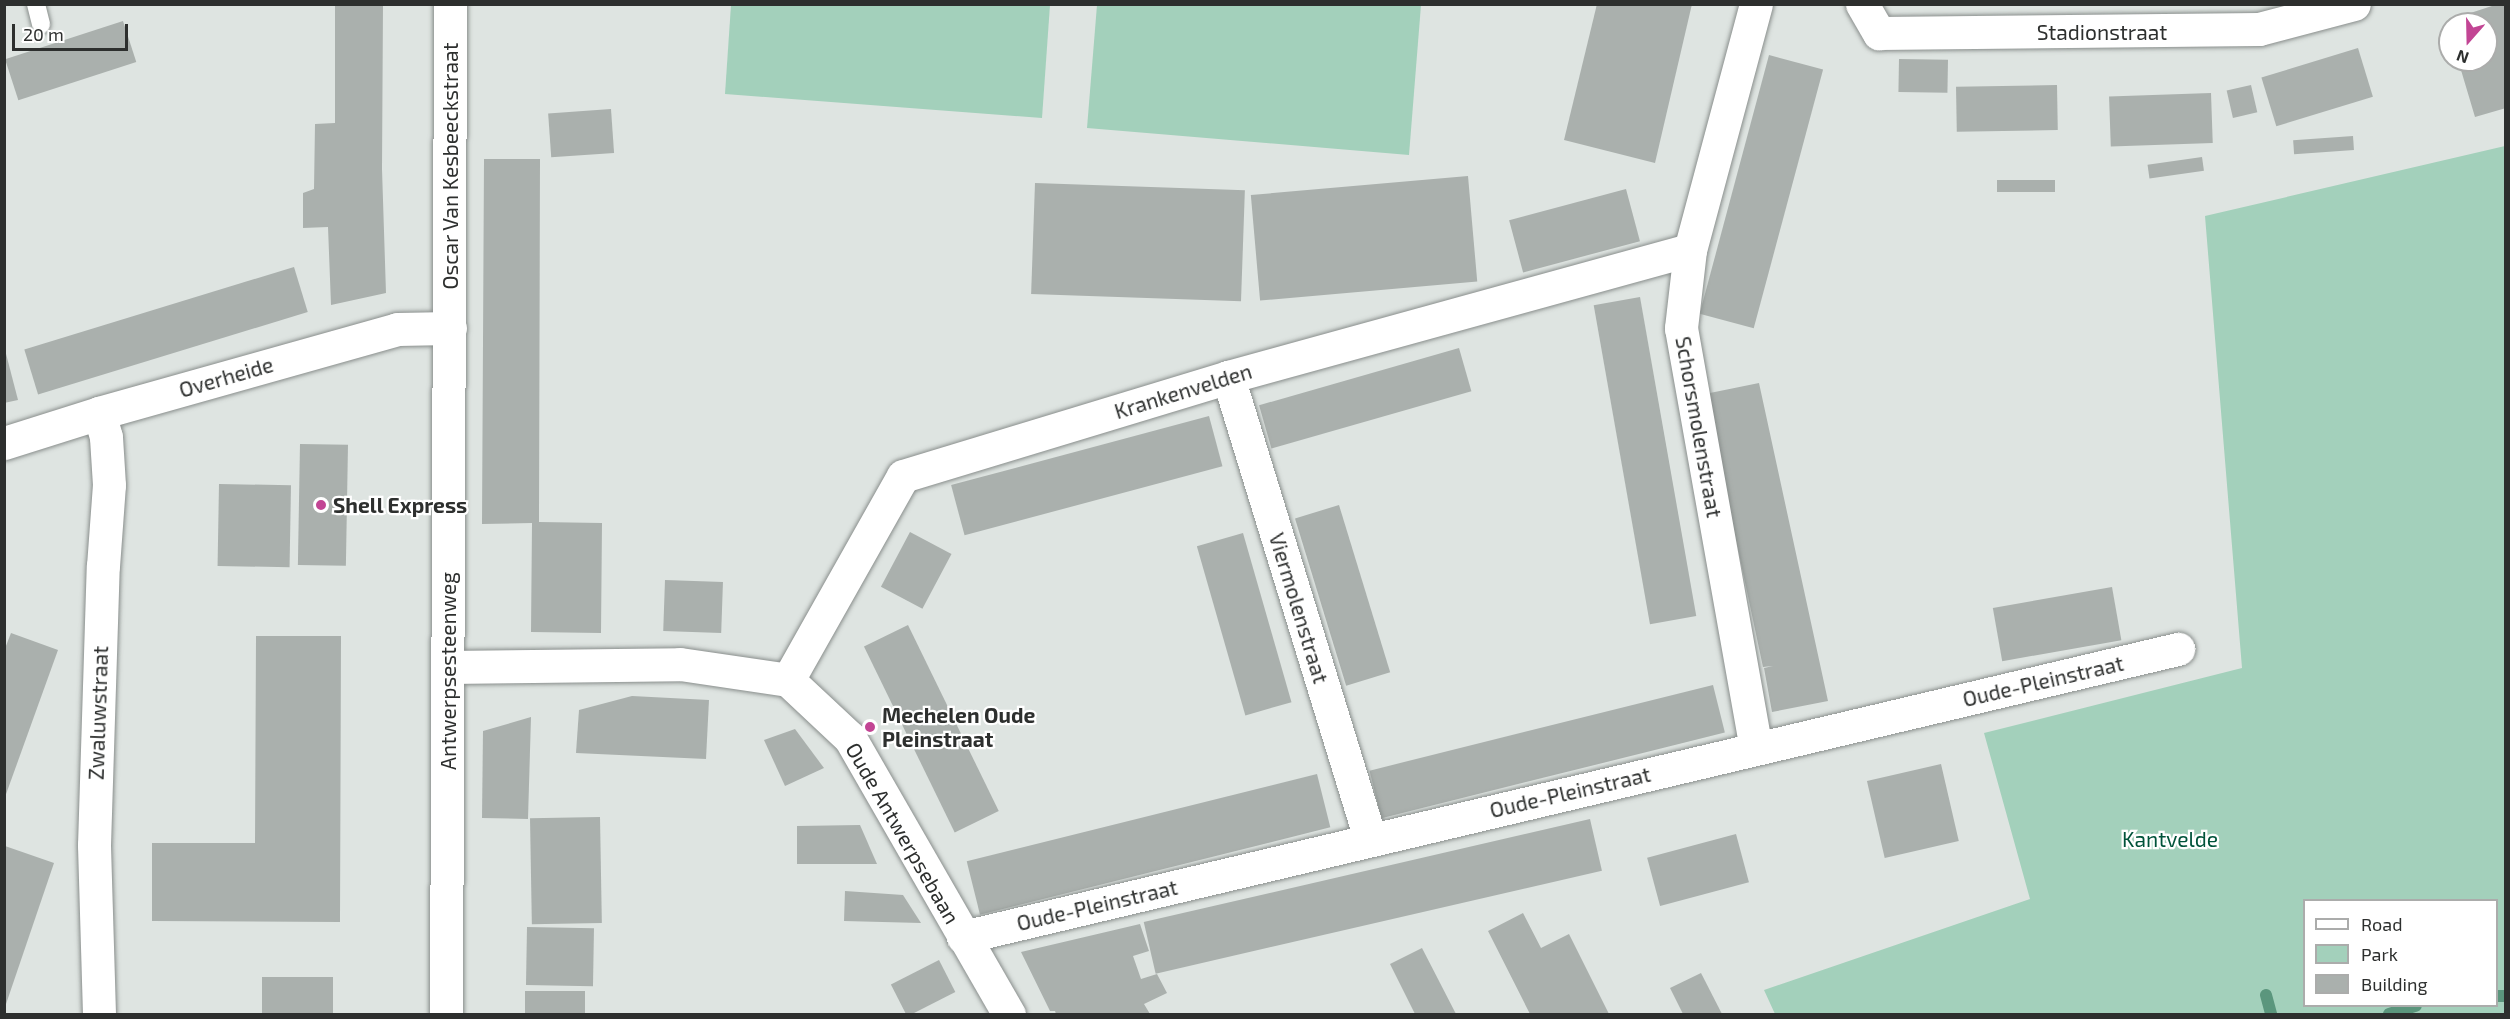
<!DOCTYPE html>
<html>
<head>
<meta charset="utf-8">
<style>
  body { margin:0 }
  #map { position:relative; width:2510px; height:1019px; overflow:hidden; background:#dee4e1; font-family:"Exo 2",sans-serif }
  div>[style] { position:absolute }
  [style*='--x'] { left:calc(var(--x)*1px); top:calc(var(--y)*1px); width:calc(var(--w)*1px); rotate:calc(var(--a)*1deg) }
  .green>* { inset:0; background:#a3d0bb }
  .stream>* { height:12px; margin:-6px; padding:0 6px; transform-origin:6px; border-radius:6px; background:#5b967d }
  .building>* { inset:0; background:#aab0ad; transform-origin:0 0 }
  .roads { filter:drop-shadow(0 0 2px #898e8c) drop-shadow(0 0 2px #898e8c) }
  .service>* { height:18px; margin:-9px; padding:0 9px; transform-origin:9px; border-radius:9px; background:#fff }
  .minor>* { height:33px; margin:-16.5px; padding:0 16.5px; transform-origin:16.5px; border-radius:16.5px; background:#fff }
  .secondary>* { height:33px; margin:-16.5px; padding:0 16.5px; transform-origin:16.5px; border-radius:16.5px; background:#fff }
  .dots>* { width:16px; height:16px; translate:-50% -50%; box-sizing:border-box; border:3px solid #fff; border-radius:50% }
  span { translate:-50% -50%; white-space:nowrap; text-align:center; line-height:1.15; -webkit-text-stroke:4.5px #fff; paint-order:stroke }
  .street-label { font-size:21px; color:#2d2f2e }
  .poi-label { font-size:21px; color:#2d2f2e; font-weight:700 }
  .left { translate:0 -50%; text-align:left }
  .park-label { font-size:21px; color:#00533a }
  .frame { position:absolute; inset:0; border:6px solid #2d2f2e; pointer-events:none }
  .legend { position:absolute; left:2303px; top:899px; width:195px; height:108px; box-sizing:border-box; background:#fff; border:2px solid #abacab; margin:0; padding:8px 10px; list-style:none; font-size:18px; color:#2d2f2e }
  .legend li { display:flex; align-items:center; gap:12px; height:30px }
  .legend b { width:30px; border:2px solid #abacab }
  .north { position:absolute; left:2438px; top:12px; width:60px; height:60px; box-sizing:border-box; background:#fff; border:2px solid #abacab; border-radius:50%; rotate:200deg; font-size:16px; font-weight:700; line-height:24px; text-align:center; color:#2d2f2e }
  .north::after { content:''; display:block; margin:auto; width:21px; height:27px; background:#c24594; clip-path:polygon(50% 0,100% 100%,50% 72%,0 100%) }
  .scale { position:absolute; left:12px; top:24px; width:116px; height:27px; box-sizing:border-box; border:3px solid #2d2f2e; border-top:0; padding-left:8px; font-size:18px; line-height:21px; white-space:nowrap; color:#2d2f2e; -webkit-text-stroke:4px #fff; paint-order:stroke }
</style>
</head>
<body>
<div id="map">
  <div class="green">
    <div style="clip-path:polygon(731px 5px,1050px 5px,1042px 118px,725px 94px)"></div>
    <div style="clip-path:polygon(1097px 5px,1421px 5px,1409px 155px,1087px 128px)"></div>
    <div style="clip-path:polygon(evenodd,2505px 146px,2505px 1014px,1775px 1014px,1764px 990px,2030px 899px,1984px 733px,2242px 668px,2205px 216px,2505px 146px,2304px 900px,2496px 900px,2496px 1006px,2304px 1006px,2304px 900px)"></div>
  </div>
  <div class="stream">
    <div style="--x:2266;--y:995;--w:20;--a:75"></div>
    <div style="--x:2496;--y:996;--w:10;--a:0"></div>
    <div style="--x:2389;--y:1014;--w:28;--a:-17"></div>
  </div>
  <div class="building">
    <div style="clip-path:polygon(335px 4px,383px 4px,382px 169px,386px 293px,331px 305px,328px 227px,303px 228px,303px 193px,314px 189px,315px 124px,335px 123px)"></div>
    <div style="clip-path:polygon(1597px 4px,1692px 4px,1655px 163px,1564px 140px)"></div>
    <div style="clip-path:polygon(2498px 4px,2506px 4px,2506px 108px,2475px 117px,2458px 60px,2486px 60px,2486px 24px,2450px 24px,2449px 31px,2446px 21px)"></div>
    <div style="left:123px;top:21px;width:43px;height:124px;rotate:72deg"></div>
    <div style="left:2358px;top:48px;width:51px;height:101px;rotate:73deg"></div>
    <div style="left:1769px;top:55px;width:56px;height:268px;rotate:15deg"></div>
    <div style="left:1899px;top:59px;width:49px;height:33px;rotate:1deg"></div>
    <div style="left:2057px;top:85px;width:45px;height:101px;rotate:89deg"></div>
    <div style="left:2251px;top:85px;width:28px;height:25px;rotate:77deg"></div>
    <div style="left:2211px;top:93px;width:50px;height:102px;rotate:88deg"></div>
    <div style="left:611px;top:109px;width:44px;height:63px;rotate:86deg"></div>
    <div style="left:2353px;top:136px;width:14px;height:60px;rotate:86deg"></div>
    <div style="left:2202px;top:157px;width:14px;height:55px;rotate:82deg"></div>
    <div style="clip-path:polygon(484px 159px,540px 159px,539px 522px,602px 523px,601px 633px,531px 632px,532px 523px,482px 524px)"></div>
    <div style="left:1468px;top:176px;width:106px;height:218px;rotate:85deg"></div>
    <div style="left:1997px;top:180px;width:58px;height:12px"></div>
    <div style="left:1035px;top:183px;width:210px;height:111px;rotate:2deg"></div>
    <div style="left:1626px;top:189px;width:54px;height:121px;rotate:75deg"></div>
    <div style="left:294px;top:267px;width:47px;height:282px;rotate:73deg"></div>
    <div style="left:1640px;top:297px;width:324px;height:47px;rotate:80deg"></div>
    <div style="clip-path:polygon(4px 346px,18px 400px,4px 403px)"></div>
    <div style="left:1459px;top:348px;width:45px;height:208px;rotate:74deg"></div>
    <div style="clip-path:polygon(1759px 383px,1828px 701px,1772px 712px,1764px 668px,1773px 666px,1763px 667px,1705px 394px)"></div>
    <div style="left:1209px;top:416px;width:52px;height:267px;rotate:75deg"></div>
    <div style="left:300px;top:444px;width:48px;height:121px;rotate:1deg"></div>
    <div style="left:219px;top:484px;width:72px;height:82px;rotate:1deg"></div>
    <div style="left:1339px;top:505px;width:175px;height:46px;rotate:73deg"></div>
    <div style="left:910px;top:532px;width:47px;height:62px;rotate:28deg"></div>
    <div style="left:1243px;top:533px;width:176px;height:48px;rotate:74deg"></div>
    <div style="left:665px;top:580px;width:58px;height:51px;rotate:2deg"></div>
    <div style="left:2112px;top:587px;width:54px;height:121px;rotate:80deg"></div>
    <div style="left:908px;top:625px;width:207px;height:49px;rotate:64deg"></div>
    <div style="clip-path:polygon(11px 633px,58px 650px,5px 797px,4px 651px)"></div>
    <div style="clip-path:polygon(256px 636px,341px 636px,340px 922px,152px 921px,152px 843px,255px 843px)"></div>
    <div style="left:1713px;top:685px;width:49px;height:354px;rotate:76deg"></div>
    <div style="clip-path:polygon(632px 696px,709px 700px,706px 759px,576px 753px,579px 710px)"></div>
    <div style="clip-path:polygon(531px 717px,528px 819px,482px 818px,483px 731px)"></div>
    <div style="clip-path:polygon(795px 729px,824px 768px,785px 786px,764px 740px)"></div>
    <div style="left:1941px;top:764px;width:79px;height:76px;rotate:77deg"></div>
    <div style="left:1317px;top:774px;width:55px;height:361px;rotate:76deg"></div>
    <div style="left:600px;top:817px;width:106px;height:70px;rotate:89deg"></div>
    <div style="left:1590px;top:819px;width:53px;height:458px;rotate:77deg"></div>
    <div style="clip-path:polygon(860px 825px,877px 864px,797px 864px,797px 826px)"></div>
    <div style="left:1736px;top:834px;width:50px;height:92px;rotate:75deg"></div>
    <div style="clip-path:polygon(5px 846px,54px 863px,5px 1007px,4px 848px)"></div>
    <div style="clip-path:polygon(845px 891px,903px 895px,921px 923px,844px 921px)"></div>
    <div style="clip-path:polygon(1523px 913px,1541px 948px,1569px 934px,1609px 1014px,1530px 1014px,1488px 931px)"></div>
    <div style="clip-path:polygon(1140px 924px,1149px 951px,1133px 956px,1141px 979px,1157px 974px,1167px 993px,1144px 1004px,1150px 1014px,1056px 1014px,1055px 1011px,1050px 1011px,1021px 952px)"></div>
    <div style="left:527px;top:927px;width:67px;height:58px;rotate:1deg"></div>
    <div style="clip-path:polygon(1422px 948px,1456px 1014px,1415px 1014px,1390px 964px)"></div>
    <div style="left:939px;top:960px;width:36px;height:54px;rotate:63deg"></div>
    <div style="clip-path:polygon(1701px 973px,1722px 1014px,1683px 1014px,1670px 988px)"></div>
    <div style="left:262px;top:977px;width:71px;height:37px"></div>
    <div style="left:525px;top:991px;width:60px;height:23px"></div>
  </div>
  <div class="roads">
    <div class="service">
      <div style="--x:36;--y:4;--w:21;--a:76"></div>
    </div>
    <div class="minor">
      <div style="--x:1756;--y:4;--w:255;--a:105"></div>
      <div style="--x:1690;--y:250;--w:79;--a:96.6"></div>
      <div style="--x:1681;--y:328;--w:426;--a:79.9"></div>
      <div style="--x:1862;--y:4;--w:34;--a:60"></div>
      <div style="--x:1879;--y:33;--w:380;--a:-0.6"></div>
      <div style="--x:2259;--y:29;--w:98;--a:-14.7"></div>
      <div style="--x:1228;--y:377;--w:484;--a:72.9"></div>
      <div style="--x:4;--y:443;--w:100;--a:-17.5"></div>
      <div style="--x:99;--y:413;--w:310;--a:-15.7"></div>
      <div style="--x:397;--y:329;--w:53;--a:-1.1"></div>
      <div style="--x:448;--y:667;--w:232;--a:-0.7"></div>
      <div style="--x:680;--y:664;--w:109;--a:8.4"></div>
      <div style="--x:788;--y:680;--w:85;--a:43.1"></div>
      <div style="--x:850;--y:738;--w:319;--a:60.1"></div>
      <div style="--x:788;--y:680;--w:234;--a:-60.6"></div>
      <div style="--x:903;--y:476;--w:340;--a:-16.9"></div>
      <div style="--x:1228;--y:377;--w:479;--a:-15.4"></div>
      <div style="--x:963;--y:937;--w:1249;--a:-13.34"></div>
      <div style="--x:99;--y:1014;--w:169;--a:-91.7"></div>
      <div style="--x:94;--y:845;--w:279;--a:-88.2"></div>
      <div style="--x:103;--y:566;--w:81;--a:-85.8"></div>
      <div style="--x:109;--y:485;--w:48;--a:-93.6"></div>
      <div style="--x:106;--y:437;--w:25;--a:-106"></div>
    </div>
    <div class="secondary">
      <div style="--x:446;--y:1014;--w:1010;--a:-89.77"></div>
    </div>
  </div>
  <div class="dots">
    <div style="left:321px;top:505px;background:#c24594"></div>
    <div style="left:870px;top:727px;background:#c24594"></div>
  </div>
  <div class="street-label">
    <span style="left:2102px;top:32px">Stadionstraat</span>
    <span style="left:450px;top:166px;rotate:-90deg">Oscar Van Kesbeeckstraat</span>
    <span style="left:226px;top:377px;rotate:-16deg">Overheide</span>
    <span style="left:1183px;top:391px;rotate:-17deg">Krankenvelden</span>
    <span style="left:1699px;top:427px;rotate:80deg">Schorsmolenstraat</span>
    <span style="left:1299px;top:608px;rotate:73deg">Viermolenstraat</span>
    <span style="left:448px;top:671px;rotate:-90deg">Antwerpsesteenweg</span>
    <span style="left:2043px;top:681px;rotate:-13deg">Oude-Pleinstraat</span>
    <span style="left:98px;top:713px;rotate:-88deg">Zwaluwstraat</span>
    <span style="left:1570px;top:792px;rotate:-13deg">Oude-Pleinstraat</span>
    <span style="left:903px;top:833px;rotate:60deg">Oude Antwerpsebaan</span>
    <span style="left:1097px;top:905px;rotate:-13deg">Oude-Pleinstraat</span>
  </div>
  <div class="poi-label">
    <span class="left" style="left:333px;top:505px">Shell Express</span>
    <span class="left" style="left:882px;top:727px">Mechelen Oude<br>Pleinstraat</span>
  </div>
  <div class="park-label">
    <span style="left:2170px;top:839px">Kantvelde</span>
  </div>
  <div class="frame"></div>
  <ul class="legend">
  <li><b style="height:8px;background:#fff"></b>Road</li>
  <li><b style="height:16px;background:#a3d0bb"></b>Park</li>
  <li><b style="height:16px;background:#aab0ad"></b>Building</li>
  </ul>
  <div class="north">N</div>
  <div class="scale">20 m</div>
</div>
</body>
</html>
